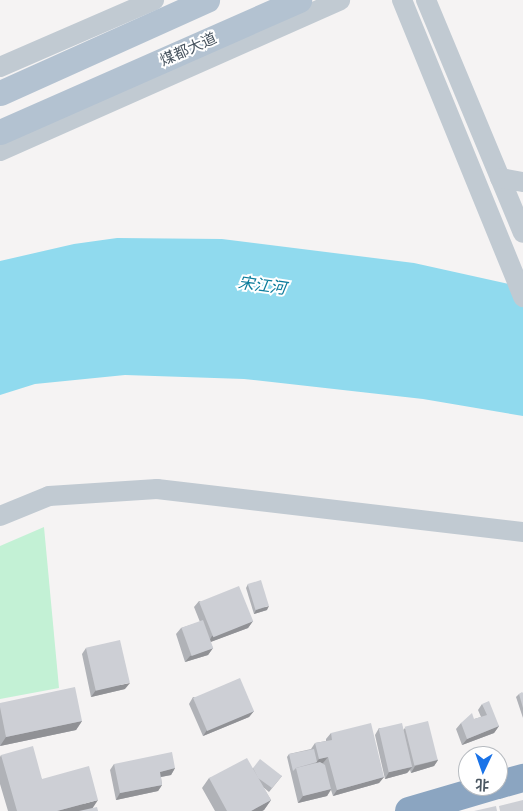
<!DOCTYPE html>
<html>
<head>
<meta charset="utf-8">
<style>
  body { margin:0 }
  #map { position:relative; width:523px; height:811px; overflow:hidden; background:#f5f3f3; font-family:Montserrat,"Noto Sans SC",sans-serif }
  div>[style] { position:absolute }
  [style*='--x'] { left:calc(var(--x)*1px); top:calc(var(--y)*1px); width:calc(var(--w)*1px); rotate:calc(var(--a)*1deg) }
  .green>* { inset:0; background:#c3f1d5 }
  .water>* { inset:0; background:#90daee }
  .minor>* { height:20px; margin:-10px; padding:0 10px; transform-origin:10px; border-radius:10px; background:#c1cad2 }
  .major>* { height:25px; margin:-12.5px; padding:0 12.5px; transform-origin:12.5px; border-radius:12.5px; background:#b3c2d1 }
  .highway>* { height:28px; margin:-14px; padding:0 14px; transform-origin:14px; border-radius:14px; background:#8ba5c1 }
  .wall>* { inset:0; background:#b0b2b7 }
  .shaded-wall>* { inset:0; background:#909195 }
  .building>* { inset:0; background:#cdcfd5; transform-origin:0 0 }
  span { translate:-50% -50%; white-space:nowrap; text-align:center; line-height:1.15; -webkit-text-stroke:4px #fff; paint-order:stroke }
  .street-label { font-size:15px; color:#4a5661 }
  .water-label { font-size:16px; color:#0c7c9b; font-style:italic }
  .north { position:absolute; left:458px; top:746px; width:50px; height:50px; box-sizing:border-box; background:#fff; border:1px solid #b7bbc0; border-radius:50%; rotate:183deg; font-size:14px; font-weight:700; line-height:20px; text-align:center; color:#4a5661 }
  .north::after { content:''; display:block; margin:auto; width:18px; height:22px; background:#1a73e8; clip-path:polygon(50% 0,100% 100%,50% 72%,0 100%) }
</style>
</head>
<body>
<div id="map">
  <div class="green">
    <div style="clip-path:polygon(44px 527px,59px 688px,0 699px,0 546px)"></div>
  </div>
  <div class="water">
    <div style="clip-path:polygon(117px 238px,222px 239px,414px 263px,523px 287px,523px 416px,423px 399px,244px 379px,125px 375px,35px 384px,0 395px,0 261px,74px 244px)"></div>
  </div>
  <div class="minor">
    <div style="--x:402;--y:0;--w:321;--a:67.8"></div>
    <div style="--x:426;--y:0;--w:252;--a:67.4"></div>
    <div style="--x:0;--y:67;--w:168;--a:-23.5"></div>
    <div style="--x:0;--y:151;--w:372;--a:-23.9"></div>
    <div style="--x:500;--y:178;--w:23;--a:10"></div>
    <div style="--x:0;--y:516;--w:53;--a:-22.2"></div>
    <div style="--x:49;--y:496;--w:108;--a:-3.7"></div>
    <div style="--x:157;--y:489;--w:369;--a:6.7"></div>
  </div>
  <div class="major">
    <div style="--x:0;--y:93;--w:227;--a:-24.2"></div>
    <div style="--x:0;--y:132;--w:327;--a:-23.8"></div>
  </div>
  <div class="highway">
    <div style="--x:498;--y:785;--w:26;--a:-16"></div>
    <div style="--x:409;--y:811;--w:89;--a:-16.4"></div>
  </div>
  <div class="wall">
    <div style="clip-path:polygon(248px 584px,267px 610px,254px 614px,246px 588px)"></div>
    <div style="clip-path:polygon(199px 601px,253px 621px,248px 628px,210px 642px,213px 648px,208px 655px,185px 662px,176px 634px,181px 628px,200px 622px,194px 607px)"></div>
    <div style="clip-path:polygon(86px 648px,125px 689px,91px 697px,82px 654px)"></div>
    <div style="clip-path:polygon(523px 693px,523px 718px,516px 697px,519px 694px)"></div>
    <div style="clip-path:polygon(193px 697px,254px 711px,249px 717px,203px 736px,189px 704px)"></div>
    <div style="clip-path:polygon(0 703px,82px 721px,76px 730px,0 746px)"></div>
    <div style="clip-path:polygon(482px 704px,499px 726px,494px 733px,462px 745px,456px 729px,461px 723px,481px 717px,478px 710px)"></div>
    <div style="clip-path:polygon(379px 728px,403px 730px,405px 728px,438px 760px,434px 766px,411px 773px,410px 770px,407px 773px,385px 779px,375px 735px)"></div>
    <div style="clip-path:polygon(331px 733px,384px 777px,379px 783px,333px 796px,331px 790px,327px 796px,298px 803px,287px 757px,289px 754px,311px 749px,315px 743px,326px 741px,326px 739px)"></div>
    <div style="clip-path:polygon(1px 755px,92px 808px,98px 811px,8px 811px,0 784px,0 757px)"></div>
    <div style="clip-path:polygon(114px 764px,175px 768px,171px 775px,161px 777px,162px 785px,158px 791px,116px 800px,110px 770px)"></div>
    <div style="clip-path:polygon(253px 768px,282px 776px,269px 792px,263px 787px,271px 800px,264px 810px,262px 811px,215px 811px,202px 788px,209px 778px)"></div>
  </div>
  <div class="shaded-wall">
    <div style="clip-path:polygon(269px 606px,267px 610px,254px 614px,256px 610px)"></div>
    <div style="clip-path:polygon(253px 621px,248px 628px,208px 643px,212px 636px)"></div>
    <div style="clip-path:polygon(213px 648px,208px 655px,185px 662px,190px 656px)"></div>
    <div style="clip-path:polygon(130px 683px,125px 689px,91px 697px,96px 690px)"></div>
    <div style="clip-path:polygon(254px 711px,249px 717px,203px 736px,207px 730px)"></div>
    <div style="clip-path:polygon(82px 721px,76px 730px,0 746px,6px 737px)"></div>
    <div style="clip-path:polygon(499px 726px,494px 733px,462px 745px,467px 739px)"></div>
    <div style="clip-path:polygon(328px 757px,323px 763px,314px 765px,319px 759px)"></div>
    <div style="clip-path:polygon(438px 760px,434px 766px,411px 773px,415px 766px)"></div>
    <div style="clip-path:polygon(412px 767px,407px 773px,385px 779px,389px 772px)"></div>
    <div style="clip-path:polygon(175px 768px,171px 775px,155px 778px,160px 772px)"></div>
    <div style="clip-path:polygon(384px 777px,379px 783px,333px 796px,337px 790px)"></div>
    <div style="clip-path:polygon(162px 785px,158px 791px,116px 800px,120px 793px)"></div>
    <div style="clip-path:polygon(331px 789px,327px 796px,298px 803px,303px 796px)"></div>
    <div style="clip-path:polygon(98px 800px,92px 809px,83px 811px,57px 811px)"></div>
    <div style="clip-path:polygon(271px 800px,264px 810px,262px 811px,251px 811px)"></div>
  </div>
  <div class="building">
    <div style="left:261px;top:580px;width:27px;height:14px;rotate:73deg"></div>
    <div style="left:239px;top:586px;width:38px;height:43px;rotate:68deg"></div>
    <div style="left:203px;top:620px;width:30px;height:23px;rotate:70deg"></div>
    <div style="left:120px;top:640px;width:44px;height:35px;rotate:77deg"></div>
    <div style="left:240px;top:678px;width:36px;height:51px;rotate:67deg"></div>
    <div style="clip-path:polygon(75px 687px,82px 721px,6px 737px,0 707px,0 703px)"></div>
    <div style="clip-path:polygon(522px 692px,523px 693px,523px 708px,519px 694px)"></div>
    <div style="clip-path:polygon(489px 701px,499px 726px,467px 739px,461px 723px,472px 713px,474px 719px,487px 715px,482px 704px)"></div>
    <div style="left:428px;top:721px;width:40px;height:24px;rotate:76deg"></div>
    <div style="clip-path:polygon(371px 723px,384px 777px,337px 790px,328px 757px,319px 759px,315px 743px,332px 740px,331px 733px)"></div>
    <div style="left:402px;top:723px;width:45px;height:24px;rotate:77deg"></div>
    <div style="clip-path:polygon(33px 746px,42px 779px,89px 766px,98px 800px,57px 811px,17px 811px,1px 755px)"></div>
    <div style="clip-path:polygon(314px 749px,317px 762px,296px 768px,293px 771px,289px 754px)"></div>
    <div style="clip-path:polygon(172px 752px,175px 768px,160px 772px,162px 785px,120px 793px,114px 764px)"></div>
    <div style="clip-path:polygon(247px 758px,271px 800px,251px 811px,227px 811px,209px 778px)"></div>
    <div style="clip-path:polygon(260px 759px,282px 776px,272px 788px,258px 778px,253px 768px)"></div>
    <div style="clip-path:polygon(320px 762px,325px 765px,331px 789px,303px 796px,296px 768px)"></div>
    <div style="clip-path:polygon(523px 800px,523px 811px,500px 811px,499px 806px)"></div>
    <div style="clip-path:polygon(496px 806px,497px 811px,474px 811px)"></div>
    <div style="clip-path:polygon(97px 807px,98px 811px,79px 811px)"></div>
  </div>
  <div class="street-label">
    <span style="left:188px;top:49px;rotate:-24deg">煤都大道</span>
  </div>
  <div class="water-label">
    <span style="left:262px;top:286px;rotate:8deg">宋江河</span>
  </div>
  <div class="north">北</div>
</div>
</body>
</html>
